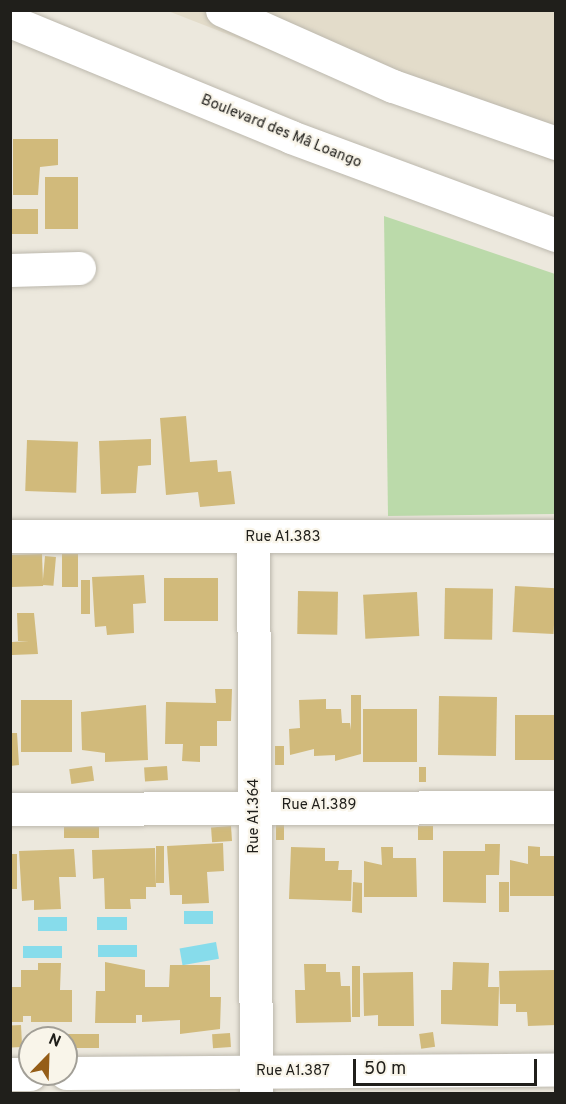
<!DOCTYPE html>
<html>
<head>
<meta charset="utf-8">
<style>
  body { margin:0 }
  #map { position:relative; width:566px; height:1104px; overflow:hidden; background:#ece8dd; font-family:Overpass,sans-serif }
  div>[style] { position:absolute }
  [style*='--x'] { left:calc(var(--x)*1px); top:calc(var(--y)*1px); width:calc(var(--w)*1px); rotate:calc(var(--a)*1deg) }
  .built>* { inset:0; background:#e3dcca }
  .green>* { inset:0; background:#bbdaaa }
  .water>* { inset:0; background:#87dceb; transform-origin:0 0 }
  .building>* { inset:0; background:#d1ba7b; transform-origin:0 0 }
  .roads { filter:drop-shadow(0 0 2px #bcb8ad) drop-shadow(0 0 2px #bcb8ad) }
  .minor>* { height:33px; margin:-16.5px; padding:0 16.5px; transform-origin:16.5px; border-radius:16.5px; background:#fff }
  span { translate:-50% -50%; white-space:nowrap; text-align:center; line-height:1.15; -webkit-text-stroke:4.5px #f9f5ea; paint-order:stroke }
  .street-label { font-size:15px; color:#201f1b }
  .frame { position:absolute; inset:0; border:12px solid #201f1b; pointer-events:none }
  .north { position:absolute; left:18px; top:1026px; width:60px; height:60px; box-sizing:border-box; background:#f9f5ea; border:2px solid #a29f97; border-radius:50%; rotate:23deg; font-size:16px; font-weight:700; line-height:24px; text-align:center; color:#201f1b }
  .north::after { content:''; display:block; margin:auto; width:21px; height:27px; background:#955d17; clip-path:polygon(50% 0,100% 100%,50% 72%,0 100%) }
  .scale { position:absolute; left:353px; top:1059px; width:184px; height:27px; box-sizing:border-box; border:3px solid #201f1b; border-top:0; padding-left:8px; font-size:18px; line-height:21px; white-space:nowrap; color:#201f1b; -webkit-text-stroke:4px #f9f5ea; paint-order:stroke }
</style>
</head>
<body>
<div id="map">
  <div class="built">
    <div style="clip-path:polygon(168px 11px,555px 11px,555px 162px)"></div>
  </div>
  <div class="green">
    <div style="clip-path:polygon(384px 216px,555px 274px,555px 514px,388px 516px)"></div>
  </div>
  <div class="water">
    <div style="left:213px;top:911px;width:13px;height:29px;rotate:90deg"></div>
    <div style="left:38px;top:917px;width:29px;height:14px"></div>
    <div style="left:127px;top:917px;width:13px;height:30px;rotate:90deg"></div>
    <div style="left:216px;top:942px;width:17px;height:37px;rotate:80deg"></div>
    <div style="left:137px;top:945px;width:12px;height:39px;rotate:90deg"></div>
    <div style="left:62px;top:946px;width:12px;height:39px;rotate:90deg"></div>
  </div>
  <div class="building">
    <div style="clip-path:polygon(13px 139px,58px 139px,58px 165px,40px 167px,38px 195px,13px 195px)"></div>
    <div style="left:45px;top:177px;width:33px;height:52px"></div>
    <div style="left:10px;top:209px;width:28px;height:25px"></div>
    <div style="clip-path:polygon(186px 416px,190px 462px,217px 460px,218px 472px,231px 471px,235px 504px,200px 507px,198px 492px,166px 495px,160px 418px)"></div>
    <div style="clip-path:polygon(151px 439px,151px 465px,138px 466px,136px 493px,101px 494px,99px 441px)"></div>
    <div style="left:27px;top:440px;width:51px;height:51px;rotate:2deg"></div>
    <div style="left:42px;top:554px;width:32px;height:32px;rotate:88deg"></div>
    <div style="left:62px;top:554px;width:16px;height:33px"></div>
    <div style="left:45px;top:556px;width:11px;height:29px;rotate:5deg"></div>
    <div style="clip-path:polygon(144px 575px,146px 603px,133px 604px,134px 633px,107px 635px,106px 626px,95px 627px,92px 577px)"></div>
    <div style="left:218px;top:578px;width:43px;height:54px;rotate:90deg"></div>
    <div style="left:81px;top:580px;width:9px;height:34px"></div>
    <div style="left:515px;top:586px;width:41px;height:46px;rotate:3deg"></div>
    <div style="left:445px;top:588px;width:48px;height:51px;rotate:1deg"></div>
    <div style="left:298px;top:591px;width:40px;height:43px;rotate:1deg"></div>
    <div style="left:417px;top:592px;width:44px;height:54px;rotate:87deg"></div>
    <div style="clip-path:polygon(17px 613px,34px 613px,38px 654px,12px 655px,12px 642px,29px 641px,18px 641px)"></div>
    <div style="clip-path:polygon(215px 689px,232px 689px,231px 721px,217px 721px,217px 746px,200px 746px,200px 762px,182px 761px,183px 744px,165px 744px,166px 702px,216px 703px)"></div>
    <div style="clip-path:polygon(351px 695px,361px 695px,361px 754px,335px 761px,335px 755px,314px 756px,314px 749px,290px 755px,289px 729px,300px 728px,299px 700px,326px 699px,326px 709px,341px 709px,342px 723px,350px 723px,351px 730px)"></div>
    <div style="left:439px;top:696px;width:58px;height:59px;rotate:1deg"></div>
    <div style="left:21px;top:700px;width:51px;height:52px"></div>
    <div style="clip-path:polygon(146px 705px,148px 760px,105px 762px,105px 753px,82px 750px,81px 712px)"></div>
    <div style="left:363px;top:709px;width:54px;height:53px"></div>
    <div style="left:515px;top:715px;width:41px;height:45px"></div>
    <div style="clip-path:polygon(10px 733px,17px 733px,19px 765px,10px 766px)"></div>
    <div style="left:275px;top:746px;width:9px;height:19px"></div>
    <div style="left:92px;top:766px;width:15px;height:23px;rotate:82deg"></div>
    <div style="left:167px;top:766px;width:14px;height:23px;rotate:86deg"></div>
    <div style="left:419px;top:767px;width:7px;height:15px"></div>
    <div style="left:276px;top:825px;width:8px;height:15px"></div>
    <div style="left:231px;top:826px;width:15px;height:20px;rotate:86deg"></div>
    <div style="left:418px;top:826px;width:15px;height:14px"></div>
    <div style="left:64px;top:827px;width:35px;height:11px"></div>
    <div style="clip-path:polygon(223px 843px,224px 871px,207px 872px,209px 903px,182px 904px,182px 895px,170px 895px,167px 846px)"></div>
    <div style="clip-path:polygon(485px 844px,500px 844px,499px 875px,486px 875px,486px 903px,443px 902px,443px 851px,485px 851px)"></div>
    <div style="left:156px;top:846px;width:8px;height:37px"></div>
    <div style="clip-path:polygon(528px 846px,540px 847px,540px 856px,556px 856px,556px 896px,510px 896px,510px 860px,528px 864px)"></div>
    <div style="clip-path:polygon(291px 847px,325px 848px,325px 861px,339px 861px,338px 870px,352px 870px,351px 901px,289px 899px)"></div>
    <div style="clip-path:polygon(381px 847px,393px 847px,393px 858px,416px 858px,417px 897px,364px 897px,364px 861px,382px 865px)"></div>
    <div style="clip-path:polygon(155px 848px,156px 887px,146px 887px,146px 899px,130px 899px,131px 909px,105px 909px,104px 878px,93px 879px,92px 850px)"></div>
    <div style="clip-path:polygon(74px 849px,76px 877px,59px 877px,61px 909px,34px 910px,34px 900px,22px 901px,19px 851px)"></div>
    <div style="left:10px;top:854px;width:7px;height:35px"></div>
    <div style="clip-path:polygon(353px 882px,362px 883px,362px 913px,352px 912px)"></div>
    <div style="left:499px;top:882px;width:10px;height:30px"></div>
    <div style="clip-path:polygon(105px 962px,145px 970px,145px 987px,169px 987px,170px 965px,210px 965px,210px 997px,221px 997px,220px 1029px,180px 1034px,180px 1020px,142px 1022px,142px 1015px,136px 1015px,136px 1023px,95px 1023px,96px 991px,105px 991px)"></div>
    <div style="clip-path:polygon(453px 962px,489px 963px,488px 987px,499px 987px,498px 1026px,441px 1024px,441px 990px,452px 990px)"></div>
    <div style="clip-path:polygon(38px 963px,61px 963px,60px 990px,72px 990px,72px 1022px,31px 1022px,31px 1016px,23px 1016px,23px 1022px,10px 1022px,10px 987px,21px 987px,21px 970px,38px 970px)"></div>
    <div style="clip-path:polygon(304px 964px,326px 964px,326px 972px,340px 972px,341px 986px,350px 986px,351px 1022px,296px 1023px,295px 990px,305px 990px)"></div>
    <div style="left:352px;top:966px;width:8px;height:51px"></div>
    <div style="clip-path:polygon(556px 970px,556px 1025px,528px 1026px,527px 1012px,516px 1012px,516px 1004px,500px 1004px,499px 971px)"></div>
    <div style="clip-path:polygon(413px 972px,414px 1026px,378px 1026px,378px 1015px,364px 1016px,363px 973px)"></div>
    <div style="left:21px;top:1025px;width:22px;height:11px;rotate:87deg"></div>
    <div style="left:433px;top:1032px;width:15px;height:14px;rotate:82deg"></div>
    <div style="left:230px;top:1033px;width:14px;height:18px;rotate:86deg"></div>
    <div style="left:65px;top:1034px;width:34px;height:14px"></div>
  </div>
  <div class="roads">
    <div class="minor">
      <div style="--x:222;--y:10;--w:187;--a:24"></div>
      <div style="--x:393;--y:86;--w:173;--a:19.3"></div>
      <div style="--x:10;--y:21;--w:304;--a:22.4"></div>
      <div style="--x:291;--y:137;--w:283;--a:20.3"></div>
      <div style="--x:10;--y:270;--w:69;--a:-1.7"></div>
      <div style="--x:10;--y:536;--w:546;--a:0"></div>
      <div style="--x:253;--y:538;--w:556;--a:89.69"></div>
      <div style="--x:10;--y:809;--w:546;--a:-0.21"></div>
      <div style="--x:66;--y:1073;--w:490;--a:-0.4"></div>
      <div style="--x:10;--y:1074;--w:20;--a:0"></div>
    </div>
  </div>
  <div class="street-label">
    <span style="left:281px;top:132px;rotate:22deg">Boulevard des Mâ Loango</span>
    <span style="left:283px;top:538px">Rue A1.383</span>
    <span style="left:319px;top:806px">Rue A1.389</span>
    <span style="left:255px;top:816px;rotate:-90deg">Rue A1.364</span>
    <span style="left:293px;top:1072px">Rue A1.387</span>
  </div>
  <div class="frame"></div>
  <div class="north">N</div>
  <div class="scale">50 m</div>
</div>
</body>
</html>
